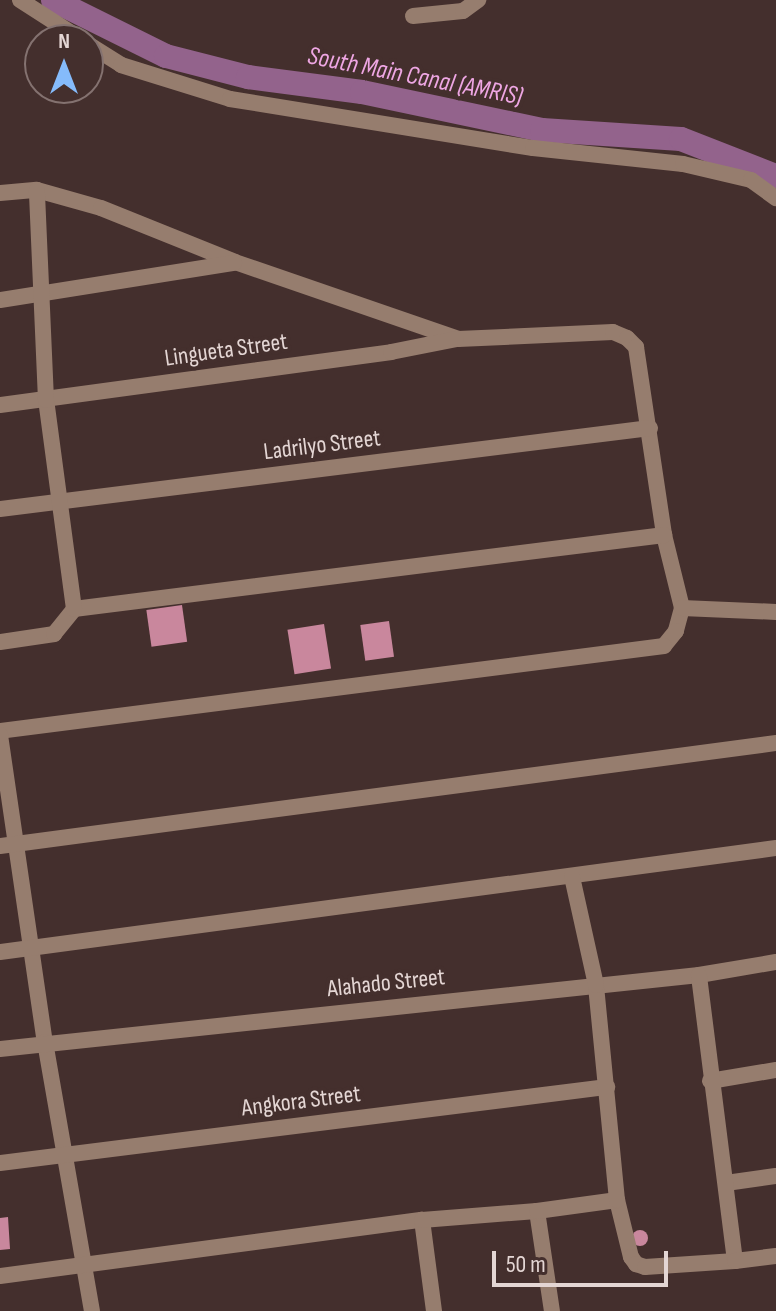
<!DOCTYPE html>
<html>
<head>
<meta charset="utf-8">
<style>
  body { margin:0 }
  #map { position:relative; width:776px; height:1311px; overflow:hidden; background:#442f2d; font-family:"Sofia Sans Condensed",sans-serif }
  div>[style] { position:absolute }
  [style*='--x'] { left:calc(var(--x)*1px); top:calc(var(--y)*1px); width:calc(var(--w)*1px); rotate:calc(var(--a)*1deg) }
  .canal>* { height:24px; margin:-12px; padding:0 12px; transform-origin:12px; border-radius:12px; background:#93638c }
  .building>* { inset:0; background:#c9879d; transform-origin:0 0 }
  .round { border-radius:50% }
  .street>* { height:16px; margin:-8px; padding:0 8px; transform-origin:8px; border-radius:8px; background:#967d6e }
  span { translate:-50% -50%; white-space:nowrap; text-align:center; line-height:1.15; -webkit-text-stroke:8px #442f2d; paint-order:stroke }
  .street-label { font-size:24px; color:#e4d6d4 }
  .water-label { font-size:26px; color:#eea6e3; font-style:italic }
  .north { position:absolute; left:24px; top:24px; width:80px; height:80px; box-sizing:border-box; background:#442f2d; border:2px solid #847270; border-radius:50%; rotate:0deg; font-size:22px; font-weight:700; line-height:32px; text-align:center; color:#e4d6d4 }
  .north::after { content:''; display:block; margin:auto; width:28px; height:36px; background:#85bbfb; clip-path:polygon(50% 0,100% 100%,50% 72%,0 100%) }
  .scale { position:absolute; left:492px; top:1251px; width:176px; height:36px; box-sizing:border-box; border:4px solid #e4d6d4; border-top:0; padding-left:10px; font-size:24px; line-height:28px; white-space:nowrap; color:#e4d6d4; -webkit-text-stroke:6px #442f2d; paint-order:stroke }
</style>
</head>
<body>
<div id="map">
  <div class="canal">
    <div style="--x:53;--y:0;--w:126;--a:26.4"></div>
    <div style="--x:166;--y:56;--w:85;--a:14.4"></div>
    <div style="--x:248;--y:77;--w:115;--a:7.5"></div>
    <div style="--x:362;--y:92;--w:184;--a:11.9"></div>
    <div style="--x:542;--y:130;--w:139;--a:3.7"></div>
    <div style="--x:681;--y:139;--w:102;--a:21.3"></div>
  </div>
  <div class="building">
    <div style="left:182px;top:605px;width:37px;height:36px;rotate:82deg"></div>
    <div style="left:389px;top:621px;width:36px;height:29px;rotate:82deg"></div>
    <div style="left:324px;top:624px;width:45px;height:37px;rotate:81deg"></div>
    <div style="clip-path:polygon(8px 1217px,10px 1249px,0 1250px,0 1218px)"></div>
    <div class="round" style="left:632px;top:1230px;width:16px;height:16px"></div>
  </div>
  <div class="street">
    <div style="--x:20;--y:0;--w:74;--a:32.8"></div>
    <div style="--x:413;--y:16;--w:50;--a:-5.7"></div>
    <div style="--x:463;--y:11;--w:19;--a:-36"></div>
    <div style="--x:88;--y:44;--w:39;--a:32"></div>
    <div style="--x:121;--y:65;--w:114;--a:17.3"></div>
    <div style="--x:230;--y:99;--w:307;--a:9.2"></div>
    <div style="--x:533;--y:148;--w:151;--a:6.1"></div>
    <div style="--x:683;--y:164;--w:70;--a:13.2"></div>
    <div style="--x:751;--y:180;--w:31;--a:36"></div>
    <div style="--x:0;--y:193;--w:37;--a:-5"></div>
    <div style="--x:37;--y:190;--w:66;--a:15.7"></div>
    <div style="--x:101;--y:208;--w:144;--a:21.9"></div>
    <div style="--x:235;--y:262;--w:236;--a:19"></div>
    <div style="--x:458;--y:339;--w:155;--a:-2.6"></div>
    <div style="--x:613;--y:332;--w:15;--a:23"></div>
    <div style="--x:627;--y:338;--w:13;--a:45"></div>
    <div style="--x:636;--y:347;--w:190;--a:81.5"></div>
    <div style="--x:664;--y:535;--w:75;--a:76.1"></div>
    <div style="--x:682;--y:608;--w:24;--a:105"></div>
    <div style="--x:676;--y:631;--w:19;--a:129"></div>
    <div style="--x:664;--y:646;--w:669;--a:172.71"></div>
    <div style="--x:0;--y:300;--w:237;--a:-9"></div>
    <div style="--x:0;--y:405;--w:395;--a:-7.7"></div>
    <div style="--x:391;--y:352;--w:66;--a:-11.3"></div>
    <div style="--x:0;--y:509;--w:655;--a:-7.1"></div>
    <div style="--x:682;--y:608;--w:94;--a:2.4"></div>
    <div style="--x:74;--y:609;--w:595;--a:-7.15"></div>
    <div style="--x:0;--y:642;--w:55;--a:-8.4"></div>
    <div style="--x:54;--y:634;--w:32;--a:-51"></div>
    <div style="--x:74;--y:609;--w:211;--a:-97.6"></div>
    <div style="--x:46;--y:400;--w:210;--a:-92.5"></div>
    <div style="--x:0;--y:735;--w:310;--a:81.7"></div>
    <div style="--x:45;--y:1042;--w:273;--a:80.1"></div>
    <div style="--x:0;--y:846;--w:783;--a:-7.56"></div>
    <div style="--x:0;--y:952;--w:783;--a:-7.63"></div>
    <div style="--x:0;--y:1049;--w:703;--a:-6.04"></div>
    <div style="--x:699;--y:975;--w:78;--a:-9.6"></div>
    <div style="--x:710;--y:1081;--w:67;--a:-9.5"></div>
    <div style="--x:0;--y:1163;--w:612;--a:-7.14"></div>
    <div style="--x:726;--y:1183;--w:50;--a:-8"></div>
    <div style="--x:617;--y:1200;--w:59;--a:76.2"></div>
    <div style="--x:631;--y:1257;--w:9;--a:54"></div>
    <div style="--x:636;--y:1264;--w:9;--a:18"></div>
    <div style="--x:645;--y:1267;--w:90;--a:-3.8"></div>
    <div style="--x:735;--y:1261;--w:288;--a:-97.2"></div>
    <div style="--x:537;--y:1211;--w:101;--a:81.5"></div>
    <div style="--x:735;--y:1261;--w:41;--a:-7"></div>
    <div style="--x:0;--y:1276;--w:426;--a:-7.6"></div>
    <div style="--x:434;--y:1311;--w:92;--a:-97.5"></div>
    <div style="--x:422;--y:1220;--w:115;--a:-4.5"></div>
    <div style="--x:537;--y:1211;--w:81;--a:-7.8"></div>
    <div style="--x:617;--y:1200;--w:216;--a:-95.6"></div>
    <div style="--x:596;--y:985;--w:111;--a:-102.5"></div>
  </div>
  <div class="street-label">
    <span style="left:226px;top:350px;rotate:-8deg">Lingueta Street</span>
    <span style="left:322px;top:445px;rotate:-7deg">Ladrilyo Street</span>
    <span style="left:386px;top:983px;rotate:-6deg">Alahado Street</span>
    <span style="left:301px;top:1101px;rotate:-7deg">Angkora Street</span>
  </div>
  <div class="water-label">
    <span style="left:415px;top:77px;rotate:11deg">South Main Canal (AMRIS)</span>
  </div>
  <div class="north">N</div>
  <div class="scale">50 m</div>
</div>
</body>
</html>
